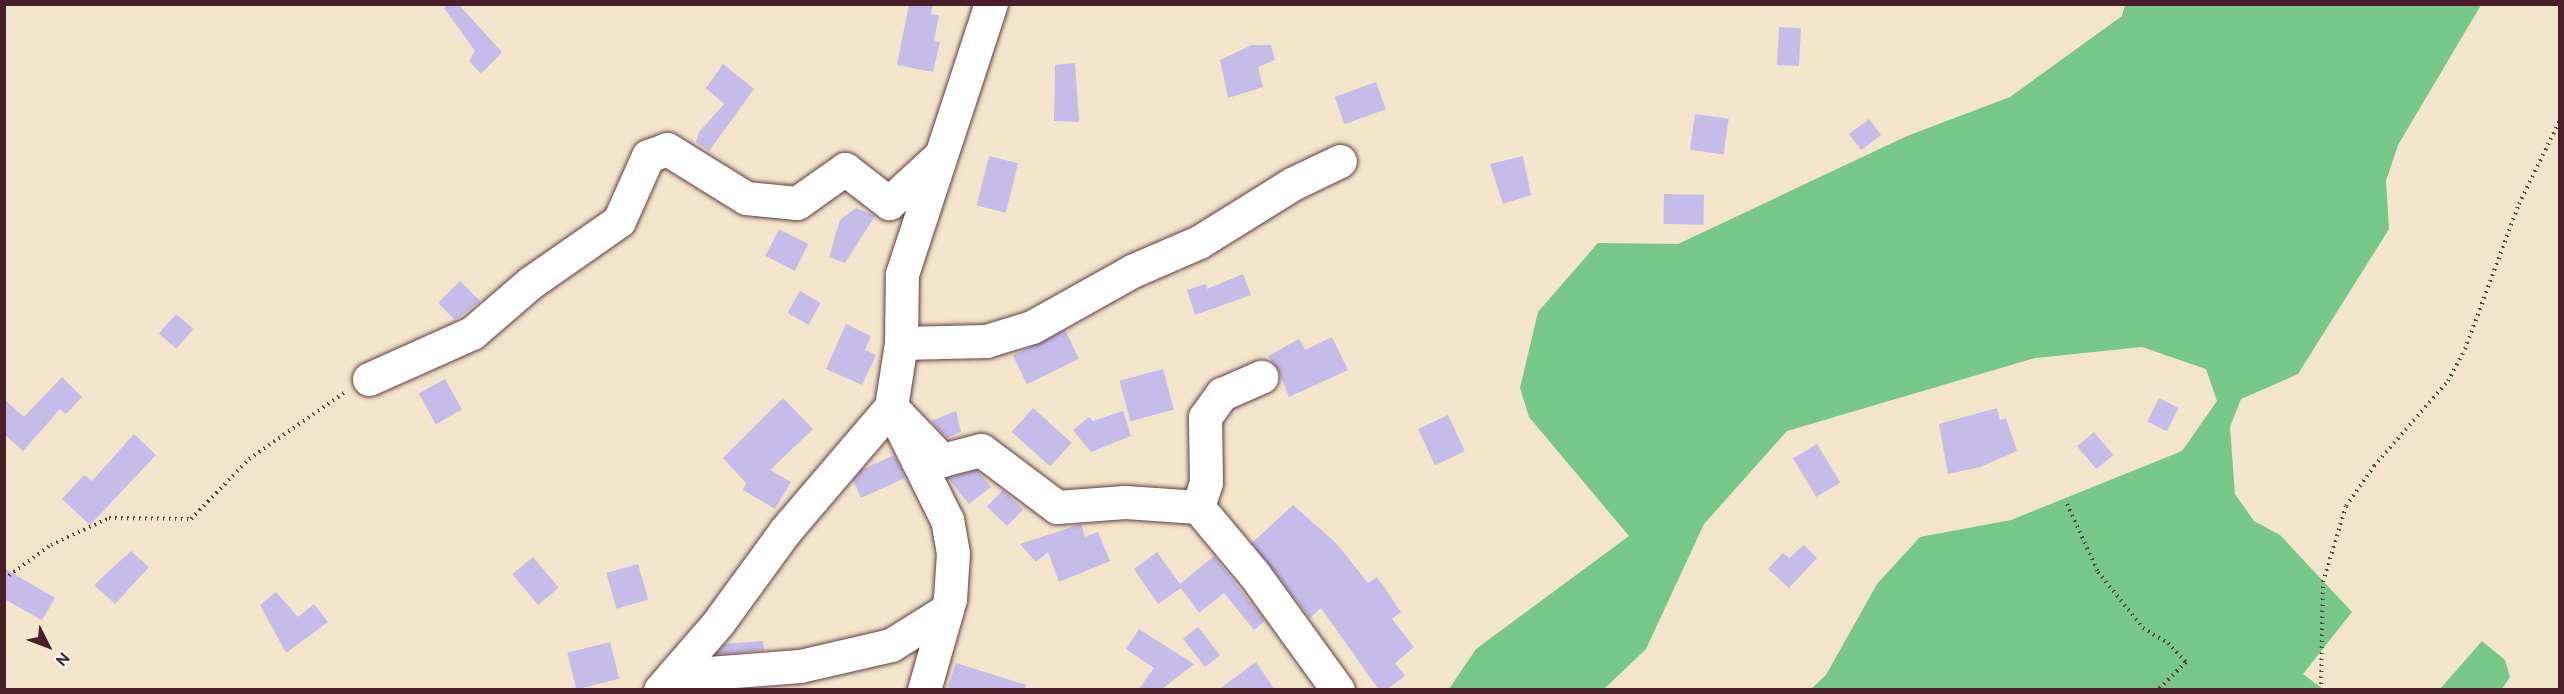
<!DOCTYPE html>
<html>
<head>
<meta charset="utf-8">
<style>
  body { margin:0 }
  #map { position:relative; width:2564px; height:694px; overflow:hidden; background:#f2e5cb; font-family:"Balsamiq Sans",sans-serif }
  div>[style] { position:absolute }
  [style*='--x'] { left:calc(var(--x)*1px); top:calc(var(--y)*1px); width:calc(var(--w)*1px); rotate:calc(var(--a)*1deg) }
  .green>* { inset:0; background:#77c788 }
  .building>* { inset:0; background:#c5bcea; transform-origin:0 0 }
  .path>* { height:4px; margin-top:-2px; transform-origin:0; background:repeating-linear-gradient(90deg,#633d43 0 1.5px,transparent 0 6px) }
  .roads { filter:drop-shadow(0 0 2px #633d43) drop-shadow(0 0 2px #633d43) }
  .minor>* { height:33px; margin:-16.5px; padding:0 16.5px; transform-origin:16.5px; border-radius:16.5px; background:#fff }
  span { translate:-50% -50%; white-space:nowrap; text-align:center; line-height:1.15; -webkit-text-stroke:4.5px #fdfcf7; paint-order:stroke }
  .frame { position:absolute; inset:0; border:6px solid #4a1f2b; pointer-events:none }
  .north { position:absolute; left:18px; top:616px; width:60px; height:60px; -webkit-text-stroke:4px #fdfcf7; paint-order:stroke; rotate:132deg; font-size:16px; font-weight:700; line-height:24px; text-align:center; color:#4a1f2b }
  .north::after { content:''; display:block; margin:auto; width:21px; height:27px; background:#4a1f2b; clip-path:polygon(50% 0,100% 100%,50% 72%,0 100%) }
</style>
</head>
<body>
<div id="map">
  <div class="green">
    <div style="clip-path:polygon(2125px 5px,2481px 5px,2398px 145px,2386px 181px,2389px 229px,2298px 374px,2241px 399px,2230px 427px,2235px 494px,2254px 521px,2280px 535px,2352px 612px,2303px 674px,2323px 689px,1811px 689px,1826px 675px,1877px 584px,1920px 537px,2011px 520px,2182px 451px,2217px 401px,2206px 369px,2142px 347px,2035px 358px,1787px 431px,1704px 524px,1646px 649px,1604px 689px,1449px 689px,1476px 649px,1629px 536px,1529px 417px,1520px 388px,1538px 312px,1598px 243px,1678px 244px,1907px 136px,2010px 97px,2122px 16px)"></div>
    <div style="clip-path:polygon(2482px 641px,2505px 660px,2510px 677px,2502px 689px,2440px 689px)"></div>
  </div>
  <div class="building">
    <div style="clip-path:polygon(448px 4px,458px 4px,502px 52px,481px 74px,469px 61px,475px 51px,444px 8px)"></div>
    <div style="clip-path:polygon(909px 4px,933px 4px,931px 14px,939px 15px,934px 41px,940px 42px,933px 72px,897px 65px)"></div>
    <div style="left:1779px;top:27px;width:22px;height:38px;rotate:3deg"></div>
    <div style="clip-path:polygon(1252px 45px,1271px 45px,1275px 60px,1258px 67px,1263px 87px,1228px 98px,1220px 60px)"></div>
    <div style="clip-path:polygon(1075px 63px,1079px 122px,1054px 121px,1055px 65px)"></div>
    <div style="clip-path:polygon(723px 64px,754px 89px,709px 151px,696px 142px,699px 132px,724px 104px,706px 88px)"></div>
    <div style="left:1376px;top:82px;width:29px;height:44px;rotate:70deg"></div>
    <div style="left:1695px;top:114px;width:34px;height:36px;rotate:8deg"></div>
    <div style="left:1869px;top:119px;width:20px;height:25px;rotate:53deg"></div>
    <div style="left:989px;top:156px;width:30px;height:51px;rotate:14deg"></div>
    <div style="clip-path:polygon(1523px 156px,1531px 195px,1503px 204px,1490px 164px)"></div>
    <div style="left:1664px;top:194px;width:40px;height:30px;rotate:1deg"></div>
    <div style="clip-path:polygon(856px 208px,875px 216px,845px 263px,829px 257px,840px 220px)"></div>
    <div style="left:779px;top:229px;width:33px;height:30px;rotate:27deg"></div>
    <div style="clip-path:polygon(1243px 274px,1251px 295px,1195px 315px,1187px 290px,1206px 284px,1207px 289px)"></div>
    <div style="clip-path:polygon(460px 281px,480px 301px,455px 320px,438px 303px)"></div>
    <div style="left:800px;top:291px;width:24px;height:25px;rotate:30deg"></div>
    <div style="left:176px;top:314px;width:23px;height:26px;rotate:41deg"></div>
    <div style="clip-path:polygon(846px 324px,871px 336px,865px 350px,876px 355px,862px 385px,826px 369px)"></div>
    <div style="left:1065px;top:330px;width:32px;height:58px;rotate:64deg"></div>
    <div style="clip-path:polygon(1332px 337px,1348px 370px,1289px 397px,1278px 369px,1268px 356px,1299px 339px,1305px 350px)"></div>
    <div style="left:1163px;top:369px;width:42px;height:45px;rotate:75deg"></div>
    <div style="clip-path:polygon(62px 377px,82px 397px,66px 414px,60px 409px,23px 451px,4px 434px,4px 399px,24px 417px)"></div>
    <div style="left:445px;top:379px;width:35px;height:30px;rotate:61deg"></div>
    <div style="clip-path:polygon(783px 398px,813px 429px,770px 470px,791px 482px,775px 509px,743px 490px,746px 483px,723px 458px)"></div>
    <div style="left:2159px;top:398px;width:22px;height:26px;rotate:27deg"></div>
    <div style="left:1033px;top:408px;width:52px;height:32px;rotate:42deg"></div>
    <div style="clip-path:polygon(1997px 408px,2000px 420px,2006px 418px,2017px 451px,1980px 467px,1948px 474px,1939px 424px)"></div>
    <div style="clip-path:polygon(956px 411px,961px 432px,947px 438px,931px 421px)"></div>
    <div style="clip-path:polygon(1123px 411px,1131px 436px,1091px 452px,1073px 430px,1089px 417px,1093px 421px)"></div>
    <div style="left:1448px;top:415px;width:40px;height:33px;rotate:65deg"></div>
    <div style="left:2094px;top:432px;width:30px;height:22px;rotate:50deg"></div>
    <div style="clip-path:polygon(134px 434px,156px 455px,90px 525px,62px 499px,84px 475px,92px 481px)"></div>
    <div style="left:1817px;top:444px;width:45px;height:28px;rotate:59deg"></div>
    <div style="clip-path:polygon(894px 455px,905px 478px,861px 498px,853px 480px,861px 470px)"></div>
    <div style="clip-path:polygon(977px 470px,991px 487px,969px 504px,948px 478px)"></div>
    <div style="left:1003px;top:490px;width:28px;height:23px;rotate:44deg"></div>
    <div style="clip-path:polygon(1293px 505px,1336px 543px,1368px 583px,1377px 577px,1401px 612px,1392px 619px,1414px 647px,1395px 663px,1405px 676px,1386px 690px,1379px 690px,1321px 608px,1310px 618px,1252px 543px)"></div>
    <div style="clip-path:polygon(1081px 524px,1085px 537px,1098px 532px,1110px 561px,1059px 582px,1048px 552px,1036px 562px,1020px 544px)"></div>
    <div style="clip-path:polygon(1804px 545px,1817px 558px,1789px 588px,1768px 569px,1783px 553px,1789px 558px)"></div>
    <div style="clip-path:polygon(131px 551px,149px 567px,115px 604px,94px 585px)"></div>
    <div style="clip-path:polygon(1157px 552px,1180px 584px,1214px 556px,1265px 621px,1254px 630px,1224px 593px,1199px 613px,1181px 588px,1158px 604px,1134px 569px)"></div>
    <div style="left:533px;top:557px;width:40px;height:27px;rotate:50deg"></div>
    <div style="left:638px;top:564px;width:37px;height:33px;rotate:74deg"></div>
    <div style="clip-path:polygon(4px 568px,55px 598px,42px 620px,4px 599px)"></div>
    <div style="clip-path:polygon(276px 592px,298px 617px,314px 604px,328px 622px,286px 653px,260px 605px)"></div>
    <div style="left:1198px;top:627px;width:36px;height:19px;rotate:52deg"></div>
    <div style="clip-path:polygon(1139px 629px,1178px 654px,1194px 664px,1161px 690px,1138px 690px,1154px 668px,1126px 649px)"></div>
    <div style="clip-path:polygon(763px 641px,764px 650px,716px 654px,724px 644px)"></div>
    <div style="left:610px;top:642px;width:38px;height:44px;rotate:76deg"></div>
    <div style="clip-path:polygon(1256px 662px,1275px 690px,1218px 690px)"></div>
    <div style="clip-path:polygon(956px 663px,1026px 685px,1025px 690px,947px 690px)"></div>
  </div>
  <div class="path">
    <div style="--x:2067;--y:504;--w:75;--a:65.5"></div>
    <div style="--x:2098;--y:572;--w:72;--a:51.2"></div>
    <div style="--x:2143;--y:628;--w:29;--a:31"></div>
    <div style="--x:2168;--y:643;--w:26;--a:47"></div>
    <div style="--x:2186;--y:662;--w:40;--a:135"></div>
    <div style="--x:4;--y:579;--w:58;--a:-35.9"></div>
    <div style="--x:51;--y:545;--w:64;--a:-25"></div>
    <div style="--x:109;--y:518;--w:82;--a:0.7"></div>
    <div style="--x:191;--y:519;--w:83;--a:-46"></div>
    <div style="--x:249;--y:459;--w:117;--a:-34.9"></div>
    <div style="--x:2321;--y:690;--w:108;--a:-88.9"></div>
    <div style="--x:2323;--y:582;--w:79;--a:-73.2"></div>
    <div style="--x:2346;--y:506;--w:49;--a:-55"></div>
    <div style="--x:2374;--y:466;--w:113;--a:-49"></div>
    <div style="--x:2448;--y:381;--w:36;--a:-62"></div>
    <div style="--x:2465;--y:349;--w:155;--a:-69.6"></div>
    <div style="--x:2519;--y:204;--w:93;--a:-64"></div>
  </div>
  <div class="roads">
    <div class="minor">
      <div style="--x:901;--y:343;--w:85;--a:-1.3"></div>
      <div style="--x:986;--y:341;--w:48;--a:-16.9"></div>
      <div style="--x:1032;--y:327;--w:115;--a:-29.2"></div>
      <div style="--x:1132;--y:271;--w:73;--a:-23.4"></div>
      <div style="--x:1199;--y:242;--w:110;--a:-31.9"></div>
      <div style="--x:1292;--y:184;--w:53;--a:-25.6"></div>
      <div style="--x:369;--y:379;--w:113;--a:-24.1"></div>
      <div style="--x:472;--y:333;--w:77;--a:-40.8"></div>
      <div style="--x:530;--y:283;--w:108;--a:-34.9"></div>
      <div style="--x:619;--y:221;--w:71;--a:-66"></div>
      <div style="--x:648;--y:156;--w:20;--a:-20"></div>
      <div style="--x:667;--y:149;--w:93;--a:31.8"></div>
      <div style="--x:746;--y:198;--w:51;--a:5.6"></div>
      <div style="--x:797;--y:203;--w:59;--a:-35.3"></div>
      <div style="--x:845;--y:169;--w:56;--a:37.7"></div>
      <div style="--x:889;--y:203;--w:69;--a:-42.7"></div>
      <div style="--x:1198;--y:507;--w:87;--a:50.1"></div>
      <div style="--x:1254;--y:574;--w:143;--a:54.1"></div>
      <div style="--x:660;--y:690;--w:89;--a:-49.1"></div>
      <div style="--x:718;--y:623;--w:114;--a:-53.9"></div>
      <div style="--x:785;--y:531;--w:163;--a:-49.5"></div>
      <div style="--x:891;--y:407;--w:74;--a:46.1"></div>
      <div style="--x:942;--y:460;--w:40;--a:-14.4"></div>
      <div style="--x:981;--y:450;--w:95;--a:36.9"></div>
      <div style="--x:1057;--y:507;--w:68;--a:-4.2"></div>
      <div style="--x:1125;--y:502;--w:73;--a:3.9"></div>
      <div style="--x:1198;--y:507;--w:25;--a:-72"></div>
      <div style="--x:1206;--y:483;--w:66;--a:-90.9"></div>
      <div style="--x:1205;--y:417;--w:29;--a:-54"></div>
      <div style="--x:1222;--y:394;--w:43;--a:-23.6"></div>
      <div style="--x:668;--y:690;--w:44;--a:-22.5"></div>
      <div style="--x:709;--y:673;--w:91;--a:-4.4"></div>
      <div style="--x:800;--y:666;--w:93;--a:-13"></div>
      <div style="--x:891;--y:645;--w:66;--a:-32"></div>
      <div style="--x:924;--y:690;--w:95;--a:-74.1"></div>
      <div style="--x:950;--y:599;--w:46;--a:-86.3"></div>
      <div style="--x:953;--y:553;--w:34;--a:-100"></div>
      <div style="--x:947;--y:520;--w:126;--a:-116.4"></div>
      <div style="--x:891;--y:407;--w:65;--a:-81.1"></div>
      <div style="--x:901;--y:343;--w:69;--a:-89.2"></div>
      <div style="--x:902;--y:274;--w:284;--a:-71.8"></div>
    </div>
  </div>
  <div class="frame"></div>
  <div class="north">N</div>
</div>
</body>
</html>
